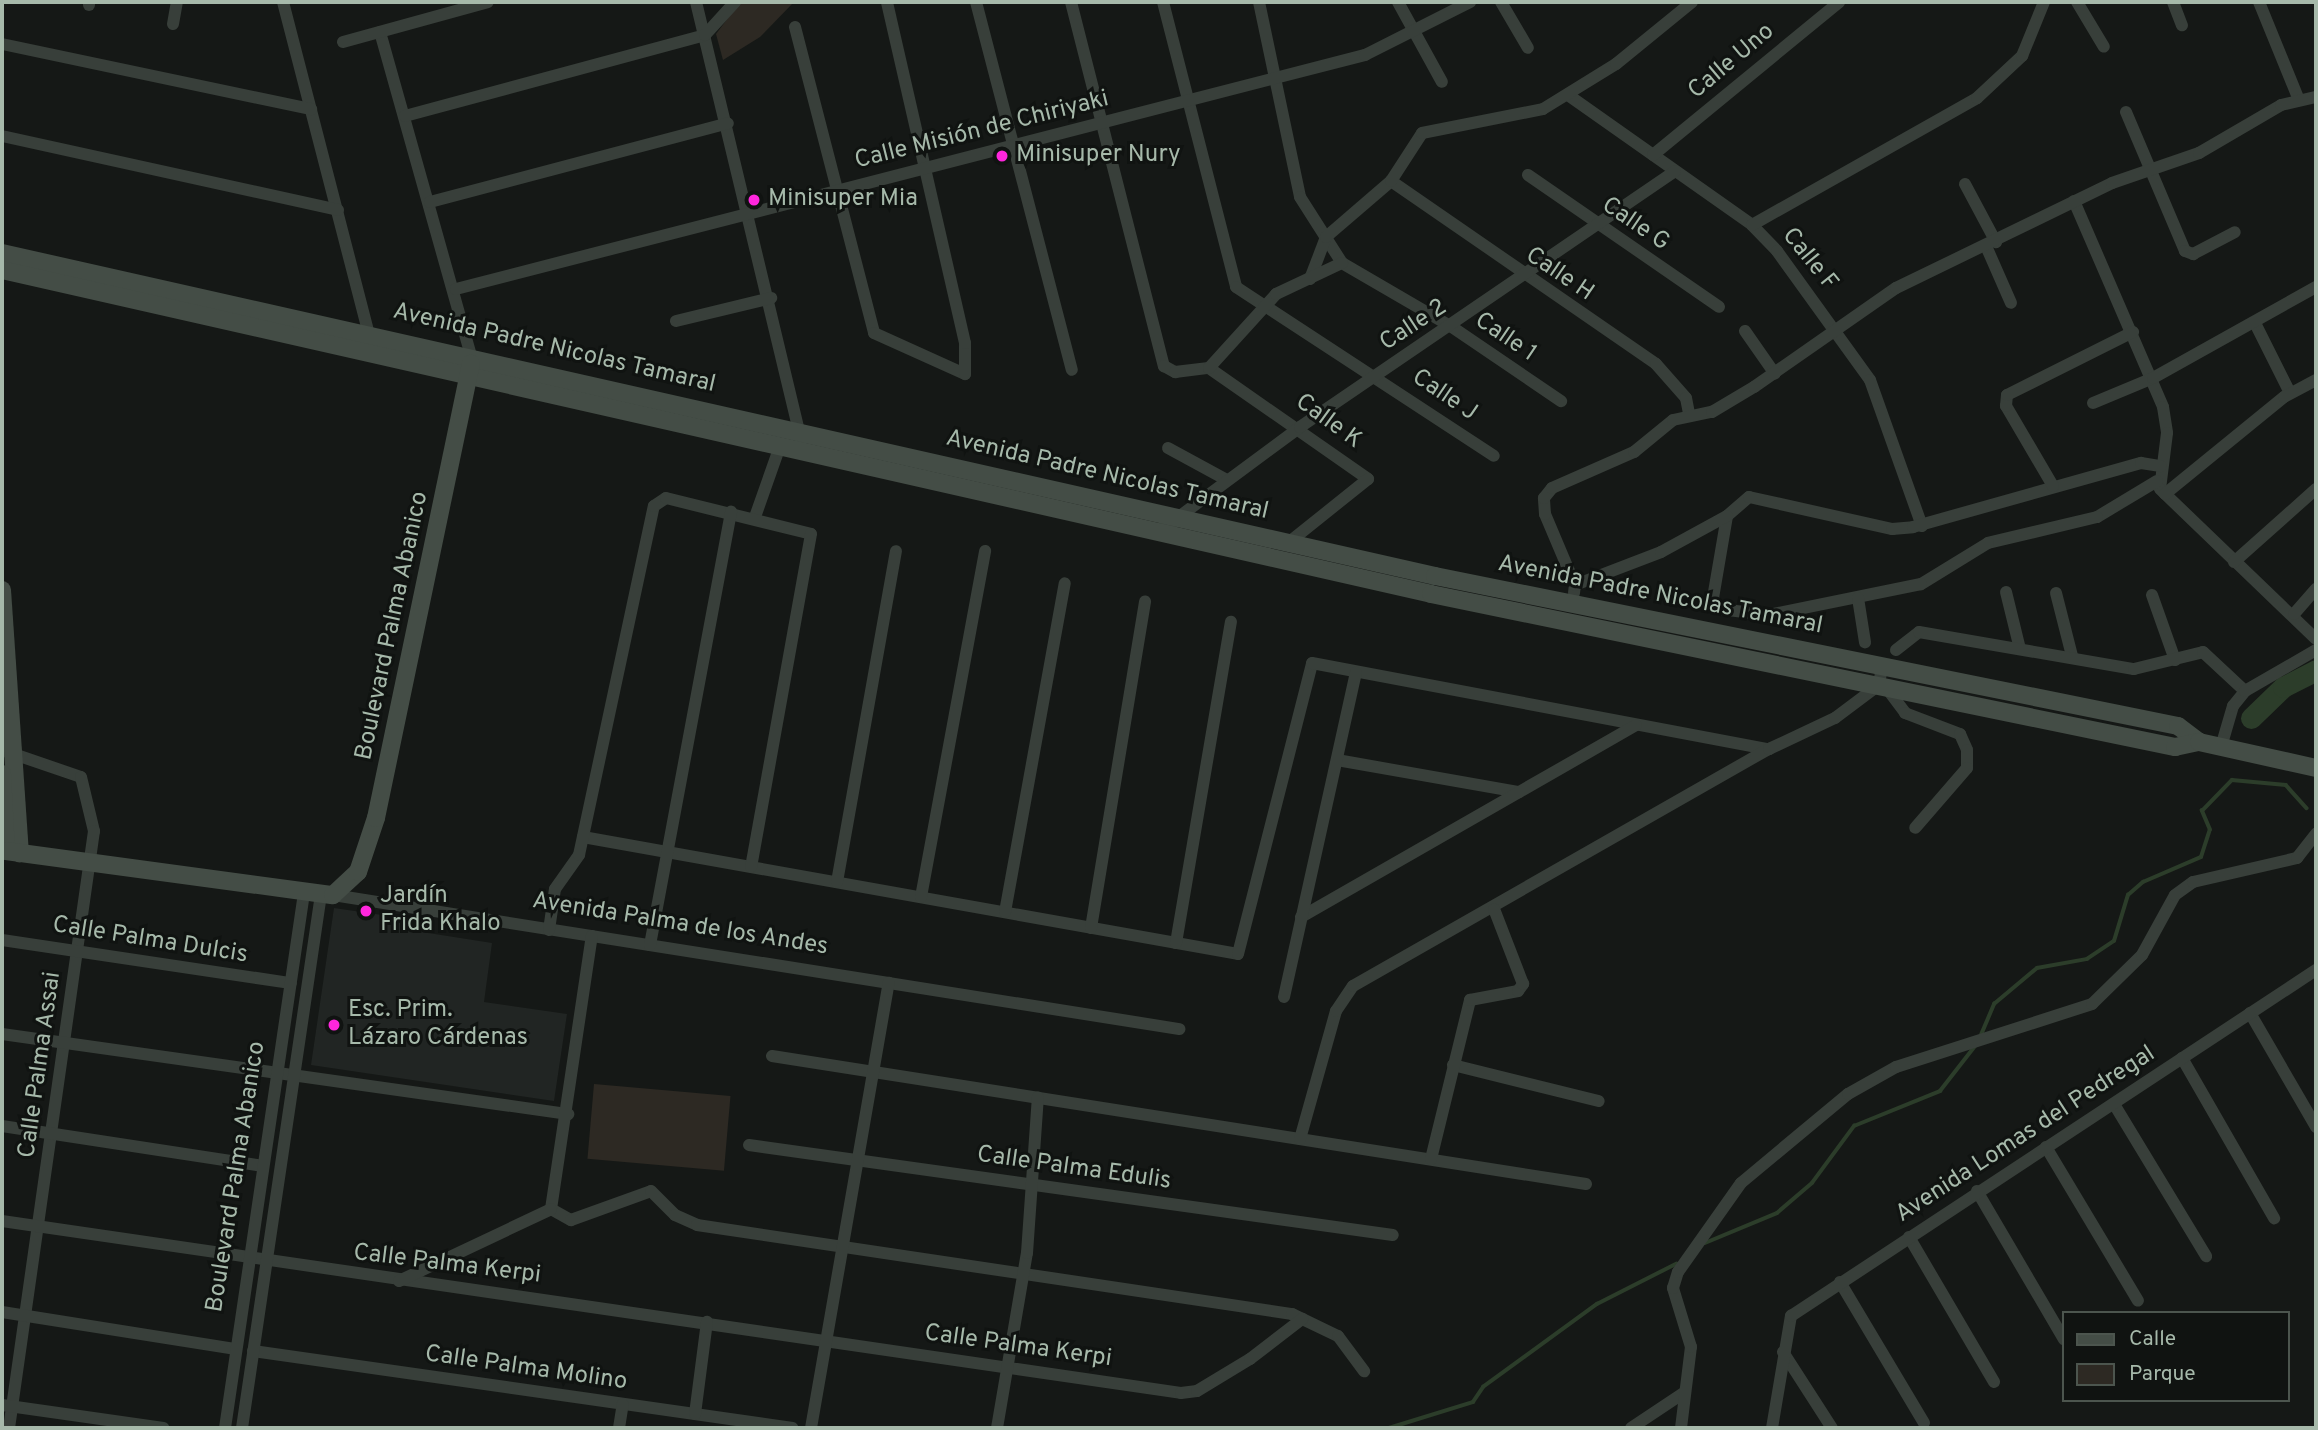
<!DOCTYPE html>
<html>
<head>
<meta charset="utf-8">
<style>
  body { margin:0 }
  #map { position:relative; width:2318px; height:1430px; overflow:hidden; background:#151816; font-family:Overpass,sans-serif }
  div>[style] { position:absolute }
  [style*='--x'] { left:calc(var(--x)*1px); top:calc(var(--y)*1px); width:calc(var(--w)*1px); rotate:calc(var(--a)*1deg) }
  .built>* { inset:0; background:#212523 }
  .green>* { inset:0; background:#2d2923; transform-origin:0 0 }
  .stream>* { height:3.5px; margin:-1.75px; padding:0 1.75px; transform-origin:1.75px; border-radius:1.75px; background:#2c3d2a }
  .river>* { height:21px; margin:-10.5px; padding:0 10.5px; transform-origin:10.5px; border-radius:10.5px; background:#2c3d2a }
  .street>* { height:12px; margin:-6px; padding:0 6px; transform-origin:6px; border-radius:6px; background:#383f3a }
  .secondary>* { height:18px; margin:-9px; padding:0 9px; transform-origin:9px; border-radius:9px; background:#444d46 }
  .dots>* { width:19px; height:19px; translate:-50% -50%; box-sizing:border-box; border:4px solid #101311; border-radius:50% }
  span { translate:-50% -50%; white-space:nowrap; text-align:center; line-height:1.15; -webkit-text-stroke:6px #101311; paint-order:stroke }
  .street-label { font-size:24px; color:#a6b9aa }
  .poi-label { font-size:24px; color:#a6b9aa }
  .left { translate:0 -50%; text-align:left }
  .frame { position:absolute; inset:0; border:4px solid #a6b9aa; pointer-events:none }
  .legend { position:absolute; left:2062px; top:1311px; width:228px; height:91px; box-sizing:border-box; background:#101311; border:2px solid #4c554e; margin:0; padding:9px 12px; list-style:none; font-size:21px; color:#a6b9aa }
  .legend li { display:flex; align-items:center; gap:14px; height:35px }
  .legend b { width:35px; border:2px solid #4c554e }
</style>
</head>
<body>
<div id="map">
  <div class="built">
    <div style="clip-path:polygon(334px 908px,423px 921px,422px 932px,492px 943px,484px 1002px,567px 1014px,554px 1101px,311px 1065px)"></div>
  </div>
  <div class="green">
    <div style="clip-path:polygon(740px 2px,794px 2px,760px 37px,723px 60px,716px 34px)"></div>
    <div style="left:594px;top:1084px;width:137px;height:75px;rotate:5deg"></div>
  </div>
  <div class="stream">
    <div style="--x:1981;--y:1035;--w:34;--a:-67"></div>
    <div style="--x:1994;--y:1004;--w:56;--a:-39.9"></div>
    <div style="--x:2037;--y:968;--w:51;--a:-10.2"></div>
    <div style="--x:2087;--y:959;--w:32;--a:-34"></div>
    <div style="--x:2114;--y:941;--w:48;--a:-73.1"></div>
    <div style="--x:2128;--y:895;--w:20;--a:-41"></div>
    <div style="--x:2143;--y:882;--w:63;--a:-23.3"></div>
    <div style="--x:2201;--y:857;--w:28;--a:-72"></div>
    <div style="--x:2210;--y:830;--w:21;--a:-113"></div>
    <div style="--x:2202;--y:811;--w:43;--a:-45.9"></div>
    <div style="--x:2232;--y:780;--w:54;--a:5.3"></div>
    <div style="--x:2286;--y:785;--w:31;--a:48"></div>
    <div style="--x:1705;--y:1243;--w:78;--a:-22.6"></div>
    <div style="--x:1777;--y:1213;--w:46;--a:-40.6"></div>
    <div style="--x:1812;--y:1183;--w:71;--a:-53.6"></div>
    <div style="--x:1854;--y:1126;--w:93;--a:-22.1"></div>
    <div style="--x:1940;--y:1091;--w:58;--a:-52"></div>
    <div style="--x:1375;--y:1428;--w:9;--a:0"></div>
    <div style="--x:1389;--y:1428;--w:88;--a:-17.2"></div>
    <div style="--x:1473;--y:1402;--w:18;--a:-56"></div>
    <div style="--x:1483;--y:1387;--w:141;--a:-36.1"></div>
    <div style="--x:1597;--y:1304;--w:89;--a:-26.9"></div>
  </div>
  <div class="river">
    <div style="--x:2251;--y:718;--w:45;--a:-44.1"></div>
    <div style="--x:2283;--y:687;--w:37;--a:-27"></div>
  </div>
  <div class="street">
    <div style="--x:283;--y:2;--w:340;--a:75.5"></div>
    <div style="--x:696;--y:2;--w:450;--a:76.5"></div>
    <div style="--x:976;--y:2;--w:380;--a:75.4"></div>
    <div style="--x:1071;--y:2;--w:376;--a:75.7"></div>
    <div style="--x:1164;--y:366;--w:13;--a:29"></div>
    <div style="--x:1175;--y:372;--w:34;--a:-7"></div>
    <div style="--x:1209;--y:368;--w:194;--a:34.9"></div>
    <div style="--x:1368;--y:479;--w:102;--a:141.3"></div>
    <div style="--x:1163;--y:2;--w:294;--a:75.6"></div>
    <div style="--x:1236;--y:287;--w:308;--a:33.2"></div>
    <div style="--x:1259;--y:2;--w:199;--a:78.1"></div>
    <div style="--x:1300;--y:197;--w:78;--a:57.5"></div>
    <div style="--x:1342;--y:263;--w:127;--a:30.2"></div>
    <div style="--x:1452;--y:327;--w:132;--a:34.2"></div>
    <div style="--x:1398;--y:2;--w:91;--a:61.2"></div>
    <div style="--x:1501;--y:2;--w:53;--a:59.6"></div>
    <div style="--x:2077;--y:2;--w:52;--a:59"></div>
    <div style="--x:2173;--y:2;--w:25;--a:69"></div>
    <div style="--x:2259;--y:2;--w:106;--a:67.8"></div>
    <div style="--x:89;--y:5;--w:3;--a:-90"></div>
    <div style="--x:173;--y:24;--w:22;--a:-80"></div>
    <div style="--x:795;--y:27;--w:316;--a:75.5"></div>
    <div style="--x:874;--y:333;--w:100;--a:24.3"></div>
    <div style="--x:965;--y:374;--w:31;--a:-90"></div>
    <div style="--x:965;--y:343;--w:350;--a:-102.9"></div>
    <div style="--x:380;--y:32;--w:337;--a:74.3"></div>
    <div style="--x:343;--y:42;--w:150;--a:-15.4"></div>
    <div style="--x:2;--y:44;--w:316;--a:11.9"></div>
    <div style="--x:1568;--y:95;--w:225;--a:35.2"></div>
    <div style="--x:1752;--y:225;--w:36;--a:46"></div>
    <div style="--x:1777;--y:251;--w:159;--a:54.2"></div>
    <div style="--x:1870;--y:380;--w:155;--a:70.4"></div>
    <div style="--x:2126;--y:112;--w:151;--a:67"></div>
    <div style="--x:2185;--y:251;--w:9;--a:21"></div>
    <div style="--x:2193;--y:254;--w:47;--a:-27.6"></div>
    <div style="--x:405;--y:116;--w:311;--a:-15.1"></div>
    <div style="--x:705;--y:35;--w:45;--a:-47.7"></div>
    <div style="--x:2;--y:136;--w:344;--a:12.4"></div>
    <div style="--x:1653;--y:155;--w:241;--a:-39.4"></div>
    <div style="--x:1528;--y:175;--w:232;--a:34.6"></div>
    <div style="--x:1391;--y:181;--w:322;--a:34.6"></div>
    <div style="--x:1656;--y:364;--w:45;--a:48.6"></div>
    <div style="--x:1686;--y:398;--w:16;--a:79"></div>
    <div style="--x:1965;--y:184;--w:66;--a:61.9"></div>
    <div style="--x:2074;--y:201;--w:224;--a:66.6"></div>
    <div style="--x:2163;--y:407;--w:26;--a:81"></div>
    <div style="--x:2167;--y:433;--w:56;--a:97.1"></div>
    <div style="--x:2160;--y:489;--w:216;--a:43.9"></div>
    <div style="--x:430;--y:202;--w:308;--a:-14.8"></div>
    <div style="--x:1752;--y:225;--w:258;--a:-29.4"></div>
    <div style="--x:1977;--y:98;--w:62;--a:-43"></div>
    <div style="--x:2022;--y:56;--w:58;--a:-67.8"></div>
    <div style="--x:1986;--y:246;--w:62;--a:66.3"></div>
    <div style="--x:1310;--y:279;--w:45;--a:-69.1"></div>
    <div style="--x:1326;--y:237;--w:86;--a:-40.7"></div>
    <div style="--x:1391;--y:181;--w:57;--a:-57.1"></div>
    <div style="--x:1422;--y:133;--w:123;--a:-11.2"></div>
    <div style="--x:1543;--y:109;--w:86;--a:-31.7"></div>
    <div style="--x:1616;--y:64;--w:98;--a:-39.2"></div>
    <div style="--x:456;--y:289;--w:939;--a:-14.44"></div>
    <div style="--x:1365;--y:55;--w:118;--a:-26.8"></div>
    <div style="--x:676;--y:321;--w:98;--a:-13.6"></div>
    <div style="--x:2255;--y:323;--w:78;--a:63.4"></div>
    <div style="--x:1745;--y:331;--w:52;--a:55.1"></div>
    <div style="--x:1209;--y:368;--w:100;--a:-47.8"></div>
    <div style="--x:1276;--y:294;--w:73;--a:-25.2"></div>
    <div style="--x:2093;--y:403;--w:65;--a:-22.6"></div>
    <div style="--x:2153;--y:378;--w:187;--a:-29.2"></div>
    <div style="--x:1168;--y:448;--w:67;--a:28.5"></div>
    <div style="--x:2157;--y:481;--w:70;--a:149"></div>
    <div style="--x:2097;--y:517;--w:112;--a:166.6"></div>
    <div style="--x:1988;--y:543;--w:79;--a:148.5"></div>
    <div style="--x:1921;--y:584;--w:155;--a:168.5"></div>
    <div style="--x:1769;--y:615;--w:50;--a:-173.2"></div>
    <div style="--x:1719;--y:609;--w:13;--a:-119"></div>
    <div style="--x:1713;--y:598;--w:83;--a:-80.3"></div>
    <div style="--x:1727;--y:516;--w:29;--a:-41"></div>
    <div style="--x:1749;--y:497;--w:147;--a:12.6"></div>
    <div style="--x:1892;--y:529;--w:21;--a:-5"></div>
    <div style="--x:1913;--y:527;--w:237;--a:-15.7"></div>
    <div style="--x:2141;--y:463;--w:20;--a:9"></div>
    <div style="--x:2053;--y:486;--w:93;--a:-120.4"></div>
    <div style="--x:2006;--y:406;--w:11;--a:-85"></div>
    <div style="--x:2007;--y:395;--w:141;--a:-26.6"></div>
    <div style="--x:2165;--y:494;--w:154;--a:-39.2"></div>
    <div style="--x:2284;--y:397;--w:36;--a:-28"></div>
    <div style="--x:755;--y:517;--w:75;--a:-70.6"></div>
    <div style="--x:1157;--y:533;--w:178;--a:-36.5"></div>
    <div style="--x:1300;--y:427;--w:454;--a:-34.3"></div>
    <div style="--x:2234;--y:562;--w:110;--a:-41.7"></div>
    <div style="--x:1575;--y:585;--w:77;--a:-112.9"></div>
    <div style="--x:1545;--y:514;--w:16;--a:-94"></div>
    <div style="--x:1544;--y:498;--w:13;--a:-51"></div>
    <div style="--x:1552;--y:488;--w:90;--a:-23.7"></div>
    <div style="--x:1634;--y:452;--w:50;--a:-39.4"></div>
    <div style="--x:1673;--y:420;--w:40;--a:-12"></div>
    <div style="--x:1712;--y:412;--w:49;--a:-30.8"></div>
    <div style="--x:1754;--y:387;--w:173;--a:-34.9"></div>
    <div style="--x:1896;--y:288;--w:240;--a:-25.9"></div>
    <div style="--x:2112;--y:183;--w:92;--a:-19"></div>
    <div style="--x:2199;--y:153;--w:95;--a:-30.3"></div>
    <div style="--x:2281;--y:105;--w:36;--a:-13"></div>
    <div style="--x:2006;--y:592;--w:55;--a:76.2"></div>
    <div style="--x:1574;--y:593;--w:8;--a:-83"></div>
    <div style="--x:1575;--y:585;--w:92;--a:-21"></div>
    <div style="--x:1661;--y:552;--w:75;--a:-28.6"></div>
    <div style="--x:2056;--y:593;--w:65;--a:75.7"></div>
    <div style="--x:2152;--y:595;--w:69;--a:70.5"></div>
    <div style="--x:1858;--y:598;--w:45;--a:81"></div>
    <div style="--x:2294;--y:614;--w:33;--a:-49"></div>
    <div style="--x:1896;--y:650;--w:29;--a:-38"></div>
    <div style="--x:1919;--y:632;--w:218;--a:9.8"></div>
    <div style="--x:2134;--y:669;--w:71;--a:-13.8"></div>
    <div style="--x:2203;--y:652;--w:57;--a:42.9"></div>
    <div style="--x:1885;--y:686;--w:34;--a:53"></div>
    <div style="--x:1905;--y:713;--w:59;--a:20.9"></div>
    <div style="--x:1960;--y:734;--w:17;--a:66"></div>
    <div style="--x:1967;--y:750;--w:18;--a:90"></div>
    <div style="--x:1967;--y:768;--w:79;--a:130.9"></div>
    <div style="--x:2221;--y:747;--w:43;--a:-73.7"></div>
    <div style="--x:2233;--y:706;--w:19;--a:-51"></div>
    <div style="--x:2245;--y:691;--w:82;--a:-30"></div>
    <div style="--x:2;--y:750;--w:83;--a:18.9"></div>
    <div style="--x:81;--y:777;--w:56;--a:76.5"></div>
    <div style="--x:94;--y:831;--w:603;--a:98.1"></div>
    <div style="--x:1337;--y:760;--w:185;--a:10"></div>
    <div style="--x:583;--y:837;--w:665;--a:10.13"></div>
    <div style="--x:1238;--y:954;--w:300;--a:-75.7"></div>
    <div style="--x:1312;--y:663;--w:465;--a:10.7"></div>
    <div style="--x:837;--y:882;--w:336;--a:-79.9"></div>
    <div style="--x:333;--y:895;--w:857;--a:9"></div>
    <div style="--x:921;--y:897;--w:352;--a:-79.5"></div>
    <div style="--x:1005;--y:912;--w:334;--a:-79.7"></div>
    <div style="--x:1301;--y:917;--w:386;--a:-29.8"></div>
    <div style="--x:1091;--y:928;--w:331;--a:-80.6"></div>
    <div style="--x:549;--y:930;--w:41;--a:-81.7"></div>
    <div style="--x:555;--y:889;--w:42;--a:-54.8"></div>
    <div style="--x:579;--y:855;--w:357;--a:-77.9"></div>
    <div style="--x:654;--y:506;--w:14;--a:-34"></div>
    <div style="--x:666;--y:498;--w:149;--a:13.9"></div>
    <div style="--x:811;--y:534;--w:338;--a:100.2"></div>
    <div style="--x:2;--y:940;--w:292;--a:8.5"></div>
    <div style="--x:1176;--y:943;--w:326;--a:-80.3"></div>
    <div style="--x:650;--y:945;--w:441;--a:-79.4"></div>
    <div style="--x:1284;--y:997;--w:332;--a:-77.5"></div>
    <div style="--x:2250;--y:1013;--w:132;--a:59.9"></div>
    <div style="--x:2;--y:1034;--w:572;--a:8.05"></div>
    <div style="--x:772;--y:1056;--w:824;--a:8.94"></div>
    <div style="--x:2182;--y:1058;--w:185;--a:60.1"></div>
    <div style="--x:1453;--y:1065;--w:150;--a:13.9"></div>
    <div style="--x:2114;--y:1104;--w:178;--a:58.8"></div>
    <div style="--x:2;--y:1126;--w:263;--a:8.7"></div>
    <div style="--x:1300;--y:1139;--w:133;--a:-74.3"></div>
    <div style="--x:1336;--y:1011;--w:30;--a:-56"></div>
    <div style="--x:1353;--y:986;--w:479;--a:-29.7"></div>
    <div style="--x:1769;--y:749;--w:73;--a:-25.2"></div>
    <div style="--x:1835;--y:718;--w:55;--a:-36.9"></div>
    <div style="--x:1879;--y:685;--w:19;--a:-81"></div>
    <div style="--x:749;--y:1145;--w:650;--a:7.96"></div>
    <div style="--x:2046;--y:1147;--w:179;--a:59.1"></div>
    <div style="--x:1431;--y:1159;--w:164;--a:-76.2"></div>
    <div style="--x:1470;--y:1000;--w:49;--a:-10.6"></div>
    <div style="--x:1518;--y:991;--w:9;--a:-54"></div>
    <div style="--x:1523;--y:984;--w:80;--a:-111.1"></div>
    <div style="--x:1977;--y:1191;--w:172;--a:59.6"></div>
    <div style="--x:551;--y:1209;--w:23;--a:29"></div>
    <div style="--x:571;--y:1220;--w:85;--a:-19.9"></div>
    <div style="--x:651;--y:1191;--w:34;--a:45"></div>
    <div style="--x:675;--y:1215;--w:24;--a:24"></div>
    <div style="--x:697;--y:1225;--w:602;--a:8.51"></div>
    <div style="--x:1292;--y:1314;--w:51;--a:25.6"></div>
    <div style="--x:1338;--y:1336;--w:44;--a:53.4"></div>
    <div style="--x:551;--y:1209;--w:276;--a:-81.5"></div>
    <div style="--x:2;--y:1221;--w:1191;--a:8.3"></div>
    <div style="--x:1181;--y:1393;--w:16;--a:-7"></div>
    <div style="--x:1197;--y:1391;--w:62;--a:-31.1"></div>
    <div style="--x:1250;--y:1359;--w:66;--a:-37.6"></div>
    <div style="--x:1909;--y:1237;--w:168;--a:59.6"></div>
    <div style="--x:399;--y:1281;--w:168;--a:-25.3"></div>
    <div style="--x:1840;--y:1282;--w:164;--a:59.2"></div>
    <div style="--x:2;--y:1312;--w:237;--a:9"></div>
    <div style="--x:253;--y:1351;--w:545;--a:8.12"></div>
    <div style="--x:1783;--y:1352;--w:90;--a:57.2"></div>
    <div style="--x:2;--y:1405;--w:163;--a:8.1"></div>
    <div style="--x:695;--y:1414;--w:93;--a:-82.6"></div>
    <div style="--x:225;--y:1428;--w:541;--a:-81.6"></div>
    <div style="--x:242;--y:1428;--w:540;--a:-81.58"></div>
    <div style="--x:619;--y:1428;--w:24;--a:-81"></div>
    <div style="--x:811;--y:1428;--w:452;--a:-80.1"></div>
    <div style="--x:997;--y:1428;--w:178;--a:-80.3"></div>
    <div style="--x:1027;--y:1253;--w:156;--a:-86"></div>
    <div style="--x:1631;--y:1428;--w:65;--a:-33.7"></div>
    <div style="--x:1681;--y:1428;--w:82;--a:-83"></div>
    <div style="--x:1691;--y:1347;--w:62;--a:-107"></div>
    <div style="--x:1673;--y:1288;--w:17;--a:-73"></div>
    <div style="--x:1678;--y:1272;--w:109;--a:-54.7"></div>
    <div style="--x:1741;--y:1183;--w:139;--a:-39.8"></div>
    <div style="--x:1848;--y:1094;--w:55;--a:-29.4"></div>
    <div style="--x:1896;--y:1067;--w:206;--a:-17.8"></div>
    <div style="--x:2092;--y:1004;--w:70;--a:-44.4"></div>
    <div style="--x:2142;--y:955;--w:68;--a:-61.2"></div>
    <div style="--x:2175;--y:895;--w:22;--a:-36"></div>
    <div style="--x:2193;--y:882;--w:107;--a:-13"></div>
    <div style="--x:2297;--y:858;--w:31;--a:-52"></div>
    <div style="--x:1772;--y:1428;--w:114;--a:-80.4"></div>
    <div style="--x:1791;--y:1316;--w:629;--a:-33.39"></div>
  </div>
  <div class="secondary">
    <div style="--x:2;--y:253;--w:1469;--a:12.7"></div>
    <div style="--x:1435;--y:576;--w:758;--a:11.41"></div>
    <div style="--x:2178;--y:726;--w:26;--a:37"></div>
    <div style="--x:2;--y:270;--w:1465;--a:12.77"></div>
    <div style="--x:1431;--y:594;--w:760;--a:11.62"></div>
    <div style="--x:2175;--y:747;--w:25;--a:-12"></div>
    <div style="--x:2199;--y:742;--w:120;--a:12.5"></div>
    <div style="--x:2;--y:590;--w:264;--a:86.1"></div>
    <div style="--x:2;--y:774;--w:77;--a:87"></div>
    <div style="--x:6;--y:851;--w:330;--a:7.7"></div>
    <div style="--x:333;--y:895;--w:34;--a:-43"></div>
    <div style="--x:358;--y:872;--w:57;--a:-71.6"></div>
    <div style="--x:376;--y:818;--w:464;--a:-78.2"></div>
  </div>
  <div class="dots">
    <div style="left:1002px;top:156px;background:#ff26dd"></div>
    <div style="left:754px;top:200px;background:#ff26dd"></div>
    <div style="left:366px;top:911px;background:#ff26dd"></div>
    <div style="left:334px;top:1025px;background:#ff26dd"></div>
  </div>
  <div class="street-label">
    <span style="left:1732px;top:62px;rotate:-40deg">Calle Uno</span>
    <span style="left:982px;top:131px;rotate:-14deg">Calle Misión de Chiriyaki</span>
    <span style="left:1635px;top:225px;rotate:34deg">Calle G</span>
    <span style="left:1809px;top:260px;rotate:51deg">Calle F</span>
    <span style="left:1559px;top:275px;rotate:34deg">Calle H</span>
    <span style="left:1414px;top:326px;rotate:-33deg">Calle 2</span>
    <span style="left:1505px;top:338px;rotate:34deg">Calle 1</span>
    <span style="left:554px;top:349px;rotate:13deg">Avenida Padre Nicolas Tamaral</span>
    <span style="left:1444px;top:396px;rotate:34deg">Calle J</span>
    <span style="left:1328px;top:422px;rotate:36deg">Calle K</span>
    <span style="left:1107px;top:476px;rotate:13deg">Avenida Padre Nicolas Tamaral</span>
    <span style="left:1660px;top:596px;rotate:11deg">Avenida Padre Nicolas Tamaral</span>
    <span style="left:393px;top:626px;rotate:-78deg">Boulevard Palma Abanico</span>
    <span style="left:680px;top:925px;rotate:9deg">Avenida Palma de los Andes</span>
    <span style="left:150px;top:941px;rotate:9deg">Calle Palma Dulcis</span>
    <span style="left:41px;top:1065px;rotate:-82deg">Calle Palma Assai</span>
    <span style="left:2026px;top:1135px;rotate:-33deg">Avenida Lomas del Pedregal</span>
    <span style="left:1074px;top:1169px;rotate:8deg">Calle Palma Edulis</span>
    <span style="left:237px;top:1177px;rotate:-81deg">Boulevard Palma Abanico</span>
    <span style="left:447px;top:1265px;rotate:7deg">Calle Palma Kerpi</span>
    <span style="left:1018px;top:1347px;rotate:8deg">Calle Palma Kerpi</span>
    <span style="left:526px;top:1369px;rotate:8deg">Calle Palma Molino</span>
  </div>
  <div class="poi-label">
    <span class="left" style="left:1016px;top:156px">Minisuper Nury</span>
    <span class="left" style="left:768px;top:200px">Minisuper Mia</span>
    <span class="left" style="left:380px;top:911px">Jardín<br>Frida Khalo</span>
    <span class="left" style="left:348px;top:1025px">Esc. Prim.<br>Lázaro Cárdenas</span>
  </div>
  <div class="frame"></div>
  <ul class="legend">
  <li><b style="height:9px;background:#444d46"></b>Calle</li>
  <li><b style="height:19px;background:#2d2923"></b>Parque</li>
  </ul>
</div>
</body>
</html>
